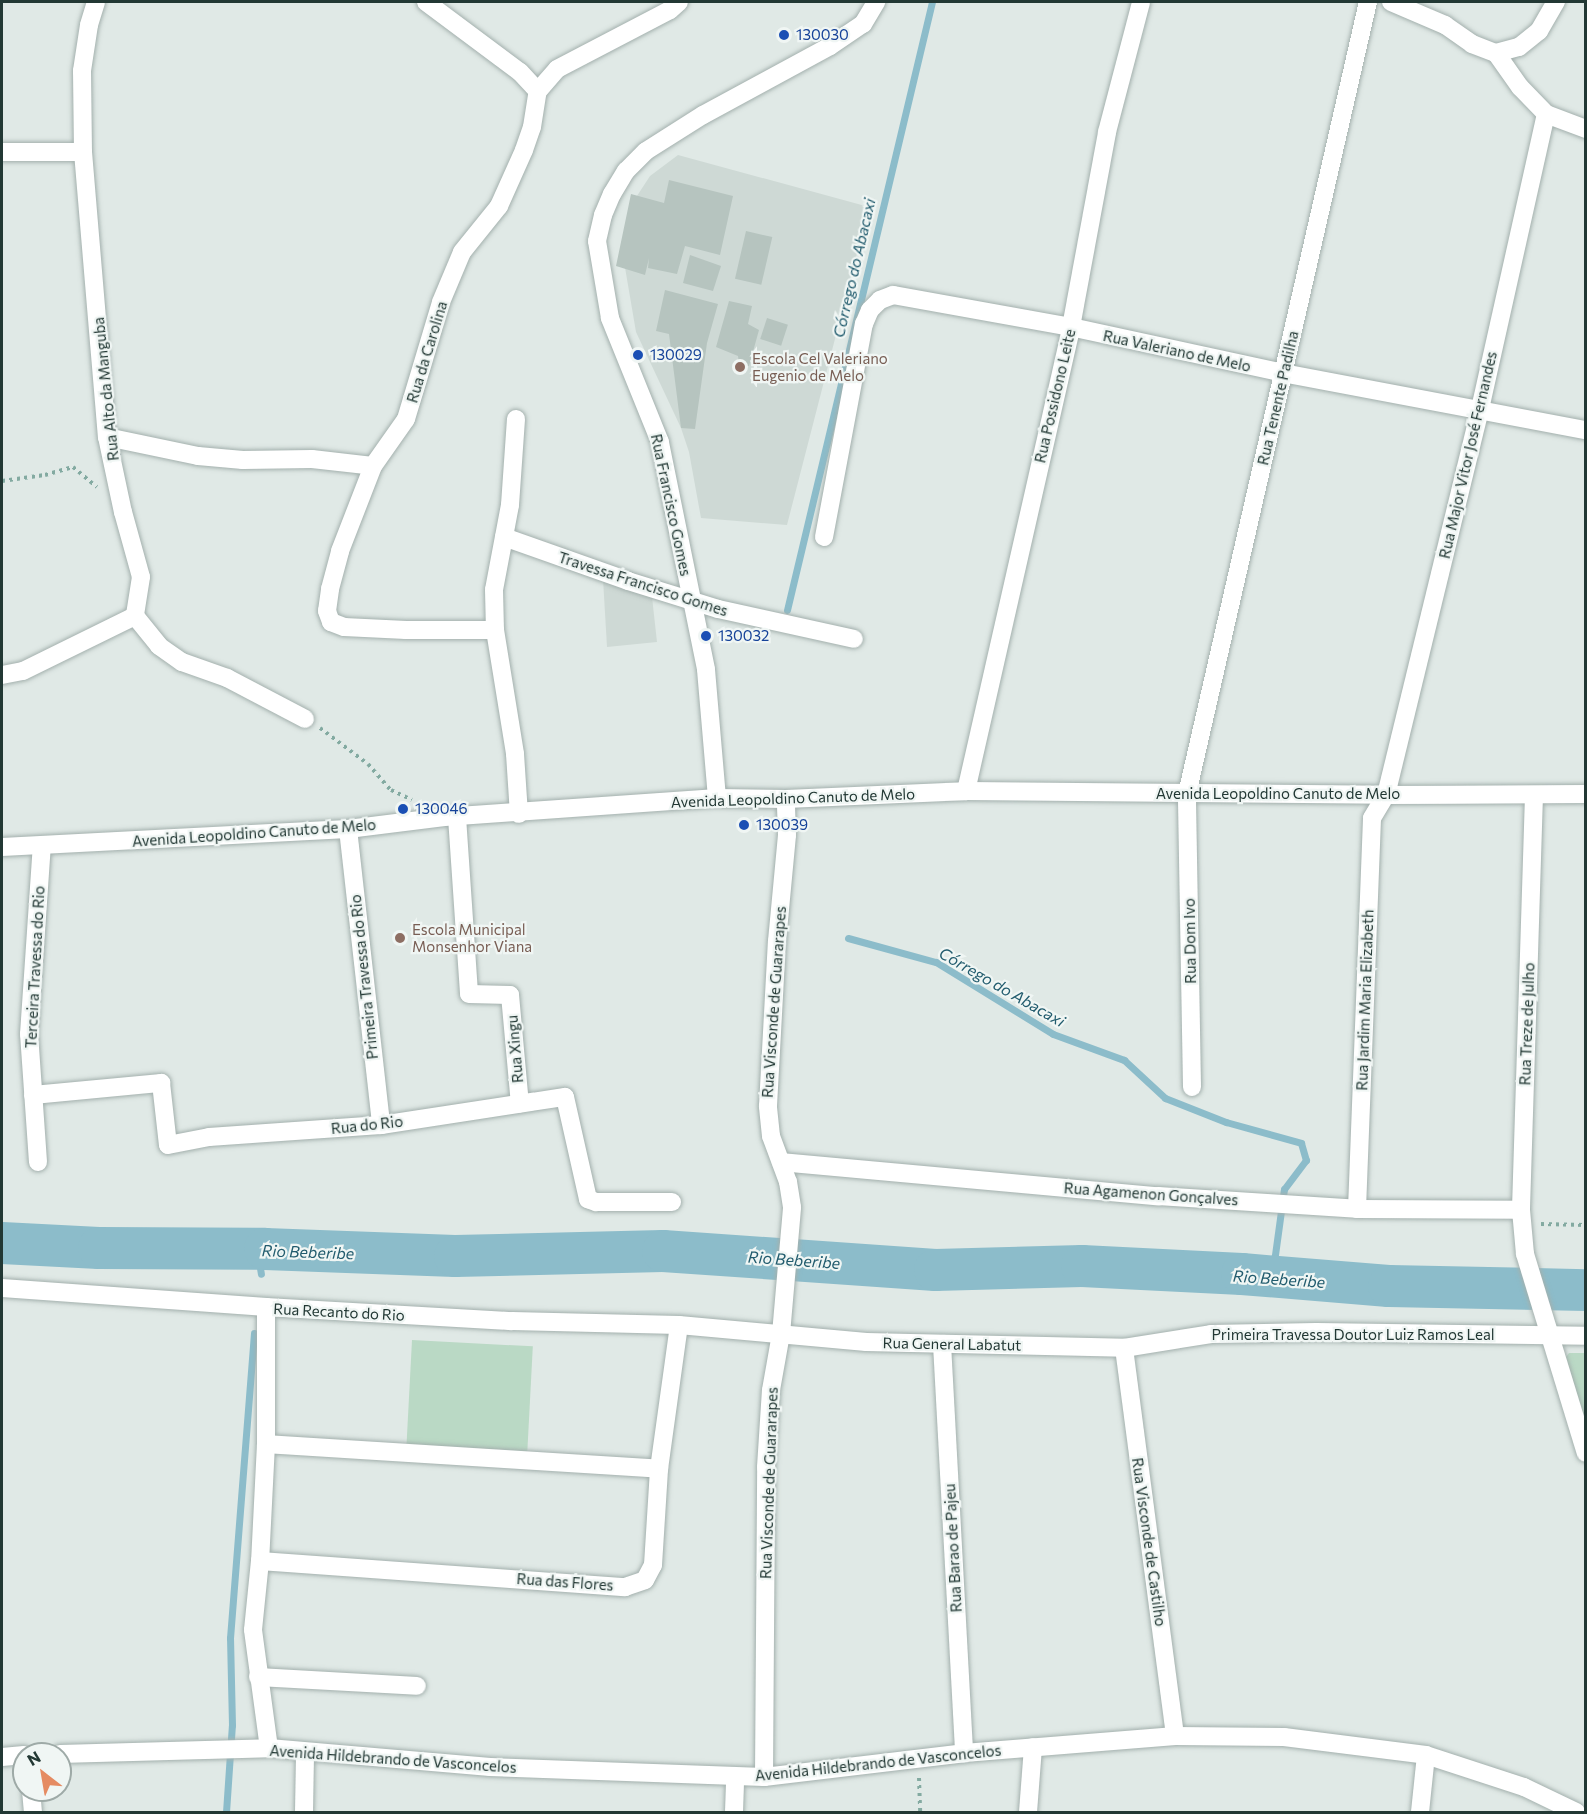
<!DOCTYPE html>
<html>
<head>
<meta charset="utf-8">
<style>
  body { margin:0 }
  #map { position:relative; width:1587px; height:1814px; overflow:hidden; background:#e0e9e6; font-family:Commissioner,sans-serif }
  div>[style] { position:absolute }
  [style*='--x'] { left:calc(var(--x)*1px); top:calc(var(--y)*1px); width:calc(var(--w)*1px); rotate:calc(var(--a)*1deg) }
  .built>* { inset:0; background:#ced9d5 }
  .green>* { inset:0; background:#bad9c5; transform-origin:0 0 }
  .stream>* { height:7px; margin:-3.5px; padding:0 3.5px; transform-origin:3.5px; border-radius:3.5px; background:#8cbcca }
  .river>* { height:42px; margin:-21px; padding:0 21px; transform-origin:21px; border-radius:21px; background:#8cbcca }
  .building>* { inset:0; background:#b6c4bf; transform-origin:0 0 }
  .path>* { height:4px; margin-top:-2px; transform-origin:0; background:repeating-linear-gradient(90deg,#83aaa1 0 3px,transparent 0 7.5px) }
  .roads { filter:drop-shadow(0 0 2px #a3b0ad) drop-shadow(0 0 2px #a3b0ad) }
  .minor>* { height:18px; margin:-9px; padding:0 9px; transform-origin:9px; border-radius:9px; background:#fff }
  .tertiary>* { height:18px; margin:-9px; padding:0 9px; transform-origin:9px; border-radius:9px; background:#fff }
  .dots>* { width:16px; height:16px; translate:-50% -50%; box-sizing:border-box; border:3px solid #f0f6f4; border-radius:50% }
  span { translate:-50% -50%; white-space:nowrap; text-align:center; line-height:1.15; -webkit-text-stroke:4.5px #f0f6f4; paint-order:stroke }
  .transit-label { font-size:15px; color:#164399 }
  .left { translate:0 -50%; text-align:left }
  .street-label { font-size:15px; color:#223834 }
  .education-label { font-size:15px; color:#785e54 }
  .water-label { font-size:16px; color:#225c6e; font-style:italic }
  .frame { position:absolute; inset:0; border:3px solid #223834; pointer-events:none }
  .north { position:absolute; left:12px; top:1742px; width:60px; height:60px; box-sizing:border-box; background:#f0f6f4; border:2px solid #9eaaa7; border-radius:50%; rotate:329deg; font-size:16px; font-weight:700; line-height:24px; text-align:center; color:#223834 }
  .north::after { content:''; display:block; margin:auto; width:21px; height:27px; background:#e58b62; clip-path:polygon(50% 0,100% 100%,50% 72%,0 100%) }
</style>
</head>
<body>
<div id="map">
  <div class="built">
    <div style="clip-path:polygon(678px 155px,869px 207px,787px 525px,701px 518px,689px 452px,681px 428px,636px 332px,621px 244px,635px 199px,650px 176px)"></div>
    <div style="clip-path:polygon(603px 579px,652px 597px,657px 642px,607px 647px)"></div>
  </div>
  <div class="green">
    <div style="left:412px;top:1340px;width:121px;height:105px;rotate:3deg"></div>
    <div style="clip-path:polygon(1569px 1353px,1585px 1353px,1585px 1421px,1566px 1357px)"></div>
  </div>
  <div class="stream">
    <div style="--x:787;--y:610;--w:625;--a:-76.59"></div>
    <div style="--x:848;--y:938;--w:91;--a:15.3"></div>
    <div style="--x:936;--y:962;--w:137;--a:31.6"></div>
    <div style="--x:1053;--y:1034;--w:76;--a:20.1"></div>
    <div style="--x:1124;--y:1060;--w:56;--a:42.8"></div>
    <div style="--x:1165;--y:1098;--w:66;--a:21.5"></div>
    <div style="--x:1226;--y:1122;--w:78;--a:15.6"></div>
    <div style="--x:1301;--y:1143;--w:18;--a:74"></div>
    <div style="--x:1306;--y:1160;--w:36;--a:127"></div>
    <div style="--x:1284;--y:1189;--w:89;--a:97.8"></div>
    <div style="--x:257;--y:1249;--w:25;--a:81"></div>
    <div style="--x:226;--y:1812;--w:87;--a:-86.1"></div>
    <div style="--x:232;--y:1725;--w:87;--a:-91.3"></div>
    <div style="--x:230;--y:1638;--w:306;--a:-85.5"></div>
  </div>
  <div class="river">
    <div style="--x:2;--y:1243;--w:97;--a:3"></div>
    <div style="--x:99;--y:1248;--w:166;--a:0.3"></div>
    <div style="--x:265;--y:1249;--w:190;--a:2.1"></div>
    <div style="--x:455;--y:1256;--w:208;--a:-1.4"></div>
    <div style="--x:663;--y:1251;--w:273;--a:4"></div>
    <div style="--x:935;--y:1270;--w:147;--a:-1.6"></div>
    <div style="--x:1082;--y:1266;--w:160;--a:2.9"></div>
    <div style="--x:1242;--y:1274;--w:147;--a:4.7"></div>
    <div style="--x:1389;--y:1286;--w:197;--a:1.2"></div>
  </div>
  <div class="building">
    <div style="clip-path:polygon(669px 180px,733px 196px,720px 255px,685px 246px,677px 274px,648px 268px,649px 258px,645px 275px,616px 266px,631px 194px,664px 203px)"></div>
    <div style="left:746px;top:231px;width:27px;height:49px;rotate:13deg"></div>
    <div style="clip-path:polygon(690px 255px,721px 266px,713px 291px,683px 283px)"></div>
    <div style="clip-path:polygon(665px 290px,718px 304px,707px 343px,695px 429px,681px 428px,669px 334px,656px 331px)"></div>
    <div style="clip-path:polygon(729px 301px,752px 306px,748px 324px,759px 330px,749px 366px,739px 364px,738px 356px,716px 347px)"></div>
    <div style="left:767px;top:318px;width:22px;height:22px;rotate:18deg"></div>
  </div>
  <div class="path">
    <div style="--x:2;--y:481;--w:43;--a:-7.9"></div>
    <div style="--x:45;--y:475;--w:29;--a:-16"></div>
    <div style="--x:73;--y:467;--w:31;--a:40"></div>
    <div style="--x:320;--y:728;--w:60;--a:36.9"></div>
    <div style="--x:368;--y:764;--w:35;--a:49"></div>
    <div style="--x:391;--y:790;--w:23;--a:25"></div>
    <div style="--x:1541;--y:1224;--w:45;--a:1.3"></div>
    <div style="--x:919;--y:1778;--w:34;--a:88"></div>
  </div>
  <div class="roads">
    <div class="minor">
      <div style="--x:96;--y:2;--w:24;--a:107"></div>
      <div style="--x:89;--y:25;--w:47;--a:98.7"></div>
      <div style="--x:82;--y:71;--w:81;--a:89.3"></div>
      <div style="--x:83;--y:152;--w:286;--a:85.2"></div>
      <div style="--x:107;--y:437;--w:77;--a:78"></div>
      <div style="--x:123;--y:512;--w:67;--a:74.5"></div>
      <div style="--x:141;--y:577;--w:39;--a:99"></div>
      <div style="--x:135;--y:616;--w:38;--a:51"></div>
      <div style="--x:159;--y:646;--w:28;--a:35"></div>
      <div style="--x:182;--y:662;--w:48;--a:19.6"></div>
      <div style="--x:227;--y:678;--w:88;--a:27.7"></div>
      <div style="--x:426;--y:2;--w:117;--a:36.7"></div>
      <div style="--x:520;--y:72;--w:26;--a:47"></div>
      <div style="--x:1391;--y:2;--w:59;--a:23.1"></div>
      <div style="--x:1445;--y:25;--w:33;--a:35"></div>
      <div style="--x:1472;--y:44;--w:26;--a:21"></div>
      <div style="--x:1496;--y:53;--w:42;--a:54.8"></div>
      <div style="--x:1520;--y:87;--w:37;--a:46"></div>
      <div style="--x:1546;--y:114;--w:43;--a:20.6"></div>
      <div style="--x:1496;--y:53;--w:24;--a:-15"></div>
      <div style="--x:1519;--y:47;--w:26;--a:-39"></div>
      <div style="--x:1539;--y:31;--w:34;--a:-60"></div>
      <div style="--x:2;--y:152;--w:81;--a:0"></div>
      <div style="--x:516;--y:419;--w:86;--a:94"></div>
      <div style="--x:510;--y:505;--w:86;--a:100.7"></div>
      <div style="--x:494;--y:590;--w:40;--a:88.6"></div>
      <div style="--x:495;--y:630;--w:126;--a:80.8"></div>
      <div style="--x:515;--y:754;--w:60;--a:86.2"></div>
      <div style="--x:107;--y:437;--w:93;--a:11.8"></div>
      <div style="--x:198;--y:456;--w:45;--a:5.1"></div>
      <div style="--x:243;--y:460;--w:69;--a:-0.8"></div>
      <div style="--x:312;--y:459;--w:61;--a:6.5"></div>
      <div style="--x:504;--y:537;--w:132;--a:19.5"></div>
      <div style="--x:628;--y:581;--w:94;--a:17.3"></div>
      <div style="--x:718;--y:609;--w:139;--a:12.4"></div>
      <div style="--x:824;--y:537;--w:217;--a:-79.4"></div>
      <div style="--x:864;--y:324;--w:15;--a:-67"></div>
      <div style="--x:870;--y:310;--w:14;--a:-45"></div>
      <div style="--x:880;--y:300;--w:14;--a:-21"></div>
      <div style="--x:893;--y:295;--w:181;--a:10.2"></div>
      <div style="--x:1071;--y:327;--w:217;--a:12.2"></div>
      <div style="--x:1283;--y:373;--w:308;--a:10.7"></div>
      <div style="--x:495;--y:630;--w:89;--a:180"></div>
      <div style="--x:406;--y:630;--w:62;--a:-177.2"></div>
      <div style="--x:344;--y:627;--w:14;--a:-159"></div>
      <div style="--x:331;--y:622;--w:12;--a:-110"></div>
      <div style="--x:327;--y:611;--w:22;--a:-82"></div>
      <div style="--x:330;--y:589;--w:39;--a:-75"></div>
      <div style="--x:340;--y:551;--w:91;--a:-68.8"></div>
      <div style="--x:373;--y:466;--w:57;--a:-54.9"></div>
      <div style="--x:406;--y:419;--w:122;--a:-73.3"></div>
      <div style="--x:441;--y:302;--w:54;--a:-67.2"></div>
      <div style="--x:462;--y:252;--w:59;--a:-51.2"></div>
      <div style="--x:499;--y:206;--w:61;--a:-65.9"></div>
      <div style="--x:524;--y:150;--w:24;--a:-71"></div>
      <div style="--x:532;--y:127;--w:36;--a:-81"></div>
      <div style="--x:538;--y:91;--w:29;--a:-49"></div>
      <div style="--x:557;--y:69;--w:127;--a:-27.6"></div>
      <div style="--x:670;--y:10;--w:12;--a:-42"></div>
      <div style="--x:2;--y:675;--w:21;--a:-11"></div>
      <div style="--x:23;--y:671;--w:125;--a:-26.2"></div>
      <div style="--x:966;--y:791;--w:476;--a:-77.2"></div>
      <div style="--x:1071;--y:327;--w:198;--a:-79.5"></div>
      <div style="--x:1107;--y:132;--w:134;--a:-75.3"></div>
      <div style="--x:1534;--y:795;--w:415;--a:91.8"></div>
      <div style="--x:1521;--y:1210;--w:44;--a:84.8"></div>
      <div style="--x:1525;--y:1254;--w:208;--a:73"></div>
      <div style="--x:457;--y:817;--w:177;--a:86.1"></div>
      <div style="--x:469;--y:994;--w:41;--a:1.4"></div>
      <div style="--x:510;--y:995;--w:109;--a:84.8"></div>
      <div style="--x:348;--y:829;--w:298;--a:83.6"></div>
      <div style="--x:1192;--y:1087;--w:293;--a:-91"></div>
      <div style="--x:1187;--y:794;--w:812;--a:-77.13"></div>
      <div style="--x:33;--y:1095;--w:129;--a:-5.4"></div>
      <div style="--x:161;--y:1083;--w:62;--a:83.6"></div>
      <div style="--x:168;--y:1145;--w:42;--a:-11"></div>
      <div style="--x:209;--y:1137;--w:172;--a:-4"></div>
      <div style="--x:381;--y:1125;--w:186;--a:-8.7"></div>
      <div style="--x:565;--y:1097;--w:105;--a:77.3"></div>
      <div style="--x:588;--y:1199;--w:9;--a:21"></div>
      <div style="--x:596;--y:1202;--w:76;--a:0"></div>
      <div style="--x:38;--y:1162;--w:128;--a:-94"></div>
      <div style="--x:29;--y:1034;--w:189;--a:-86.1"></div>
      <div style="--x:781;--y:1162;--w:379;--a:5.2"></div>
      <div style="--x:1158;--y:1196;--w:199;--a:3.7"></div>
      <div style="--x:1357;--y:1209;--w:164;--a:0.3"></div>
      <div style="--x:1357;--y:1209;--w:391;--a:-87.8"></div>
      <div style="--x:1372;--y:818;--w:27;--a:-59"></div>
      <div style="--x:1386;--y:795;--w:397;--a:-76.3"></div>
      <div style="--x:1480;--y:409;--w:302;--a:-77.4"></div>
      <div style="--x:2;--y:1288;--w:265;--a:4.1"></div>
      <div style="--x:266;--y:1307;--w:246;--a:3.3"></div>
      <div style="--x:512;--y:1321;--w:167;--a:1.4"></div>
      <div style="--x:679;--y:1325;--w:188;--a:5.2"></div>
      <div style="--x:866;--y:1342;--w:258;--a:1.3"></div>
      <div style="--x:1124;--y:1348;--w:88;--a:-9.1"></div>
      <div style="--x:1211;--y:1334;--w:105;--a:-1.1"></div>
      <div style="--x:1316;--y:1332;--w:270;--a:0.8"></div>
      <div style="--x:266;--y:1307;--w:137;--a:90"></div>
      <div style="--x:266;--y:1444;--w:117;--a:92.9"></div>
      <div style="--x:260;--y:1561;--w:69;--a:95.8"></div>
      <div style="--x:253;--y:1630;--w:119;--a:82.3"></div>
      <div style="--x:942;--y:1344;--w:410;--a:86.9"></div>
      <div style="--x:1124;--y:1348;--w:391;--a:82.5"></div>
      <div style="--x:266;--y:1444;--w:394;--a:3.6"></div>
      <div style="--x:260;--y:1561;--w:366;--a:4.1"></div>
      <div style="--x:625;--y:1587;--w:21;--a:-19"></div>
      <div style="--x:645;--y:1580;--w:17;--a:-62"></div>
      <div style="--x:653;--y:1565;--w:96;--a:-86.4"></div>
      <div style="--x:659;--y:1469;--w:145;--a:-82.1"></div>
      <div style="--x:258;--y:1677;--w:159;--a:3.2"></div>
      <div style="--x:764;--y:1777;--w:310;--a:-89.6"></div>
      <div style="--x:766;--y:1467;--w:77;--a:-86.3"></div>
      <div style="--x:771;--y:1390;--w:57;--a:-79.9"></div>
      <div style="--x:781;--y:1334;--w:127;--a:-85"></div>
      <div style="--x:792;--y:1207;--w:25;--a:-99"></div>
      <div style="--x:788;--y:1182;--w:49;--a:-110.3"></div>
      <div style="--x:771;--y:1136;--w:30;--a:-96"></div>
      <div style="--x:768;--y:1106;--w:165;--a:-86.9"></div>
      <div style="--x:777;--y:941;--w:106;--a:-84.6"></div>
      <div style="--x:787;--y:835;--w:36;--a:-92"></div>
      <div style="--x:31;--y:1790;--w:22;--a:85"></div>
      <div style="--x:304;--y:1812;--w:60;--a:-89"></div>
      <div style="--x:734;--y:1812;--w:35;--a:-88"></div>
      <div style="--x:1028;--y:1812;--w:65;--a:-85.6"></div>
      <div style="--x:1420;--y:1812;--w:57;--a:-84"></div>
    </div>
    <div class="tertiary">
      <div style="--x:717;--y:798;--w:129;--a:-94.9"></div>
      <div style="--x:706;--y:669;--w:232;--a:-101.5"></div>
      <div style="--x:660;--y:442;--w:134;--a:-112"></div>
      <div style="--x:610;--y:318;--w:78;--a:-99.6"></div>
      <div style="--x:597;--y:241;--w:27;--a:-77"></div>
      <div style="--x:603;--y:215;--w:23;--a:-67"></div>
      <div style="--x:612;--y:194;--w:27;--a:-59"></div>
      <div style="--x:626;--y:171;--w:28;--a:-45"></div>
      <div style="--x:646;--y:151;--w:67;--a:-32.3"></div>
      <div style="--x:703;--y:115;--w:145;--a:-28.5"></div>
      <div style="--x:830;--y:46;--w:40;--a:-34"></div>
      <div style="--x:863;--y:24;--w:26;--a:-59"></div>
      <div style="--x:2;--y:847;--w:346;--a:-3"></div>
      <div style="--x:348;--y:829;--w:97;--a:-7.1"></div>
      <div style="--x:444;--y:817;--w:274;--a:-4"></div>
      <div style="--x:717;--y:798;--w:69;--a:0.8"></div>
      <div style="--x:786;--y:799;--w:180;--a:-2.5"></div>
      <div style="--x:966;--y:791;--w:420;--a:0.5"></div>
      <div style="--x:1386;--y:795;--w:200;--a:-0.3"></div>
      <div style="--x:60;--y:1754;--w:209;--a:-1.6"></div>
      <div style="--x:269;--y:1748;--w:222;--a:4.9"></div>
      <div style="--x:490;--y:1767;--w:274;--a:2.1"></div>
      <div style="--x:764;--y:1777;--w:201;--a:-6.8"></div>
      <div style="--x:964;--y:1753;--w:212;--a:-4.6"></div>
      <div style="--x:1175;--y:1736;--w:109;--a:0.5"></div>
      <div style="--x:1284;--y:1737;--w:143;--a:7.2"></div>
      <div style="--x:1426;--y:1755;--w:103;--a:18.1"></div>
      <div style="--x:1524;--y:1787;--w:58;--a:25.7"></div>
      <div style="--x:2;--y:1757;--w:22;--a:-5"></div>
    </div>
  </div>
  <div class="dots">
    <div style="left:784px;top:35px;background:#1a4fb4"></div>
    <div style="left:638px;top:355px;background:#1a4fb4"></div>
    <div style="left:740px;top:367px;background:#8d6e63"></div>
    <div style="left:706px;top:636px;background:#1a4fb4"></div>
    <div style="left:403px;top:809px;background:#1a4fb4"></div>
    <div style="left:744px;top:825px;background:#1a4fb4"></div>
    <div style="left:400px;top:938px;background:#8d6e63"></div>
  </div>
  <div class="transit-label">
    <span class="left" style="left:796px;top:35px">130030</span>
    <span class="left" style="left:650px;top:355px">130029</span>
    <span class="left" style="left:718px;top:636px">130032</span>
    <span class="left" style="left:415px;top:809px">130046</span>
    <span class="left" style="left:756px;top:825px">130039</span>
  </div>
  <div class="street-label">
    <span style="left:1177px;top:351px;rotate:12deg">Rua Valeriano de Melo</span>
    <span style="left:427px;top:352px;rotate:-73deg">Rua da Carolina</span>
    <span style="left:106px;top:389px;rotate:-96deg">Rua Alto da Manguba</span>
    <span style="left:1055px;top:396px;rotate:-77deg">Rua Possidono Leite</span>
    <span style="left:1278px;top:398px;rotate:-77deg">Rua Tenente Padilha</span>
    <span style="left:1468px;top:455px;rotate:-77deg">Rua Major Vitor José Fernandes</span>
    <span style="left:671px;top:505px;rotate:78deg">Rua Francisco Gomes</span>
    <span style="left:643px;top:584px;rotate:18deg">Travessa Francisco Gomes</span>
    <span style="left:1278px;top:794px">Avenida Leopoldino Canuto de Melo</span>
    <span style="left:793px;top:798px;rotate:-2deg">Avenida Leopoldino Canuto de Melo</span>
    <span style="left:254px;top:833px;rotate:-4deg">Avenida Leopoldino Canuto de Melo</span>
    <span style="left:1190px;top:941px;rotate:-91deg">Rua Dom Ivo</span>
    <span style="left:35px;top:967px;rotate:-87deg">Terceira Travessa do Rio</span>
    <span style="left:364px;top:977px;rotate:-96deg">Primeira Travessa do Rio</span>
    <span style="left:1365px;top:1000px;rotate:-88deg">Rua Jardim Maria Elizabeth</span>
    <span style="left:774px;top:1002px;rotate:-86deg">Rua Visconde de Guararapes</span>
    <span style="left:1527px;top:1024px;rotate:-88deg">Rua Treze de Julho</span>
    <span style="left:515px;top:1049px;rotate:-95deg">Rua Xingu</span>
    <span style="left:367px;top:1125px;rotate:-6deg">Rua do Rio</span>
    <span style="left:1151px;top:1194px;rotate:4deg">Rua Agamenon Gonçalves</span>
    <span style="left:339px;top:1312px;rotate:3deg">Rua Recanto do Rio</span>
    <span style="left:1353px;top:1335px">Primeira Travessa Doutor Luiz Ramos Leal</span>
    <span style="left:952px;top:1344px;rotate:1deg">Rua General Labatut</span>
    <span style="left:769px;top:1483px;rotate:-88deg">Rua Visconde de Guararapes</span>
    <span style="left:1149px;top:1542px;rotate:82deg">Rua Visconde de Castilho</span>
    <span style="left:953px;top:1548px;rotate:-93deg">Rua Barao de Pajeu</span>
    <span style="left:565px;top:1582px;rotate:4deg">Rua das Flores</span>
    <span style="left:393px;top:1759px;rotate:4deg">Avenida Hildebrando de Vasconcelos</span>
    <span style="left:878px;top:1763px;rotate:-6deg">Avenida Hildebrando de Vasconcelos</span>
  </div>
  <div class="education-label">
    <span class="left" style="left:752px;top:367px">Escola Cel Valeriano<br>Eugenio de Melo</span>
    <span class="left" style="left:412px;top:938px">Escola Municipal<br>Monsenhor Viana</span>
  </div>
  <div class="water-label">
    <span style="left:854px;top:268px;rotate:-77deg">Córrego do Abacaxi</span>
    <span style="left:1002px;top:987px;rotate:30deg">Córrego do Abacaxi</span>
    <span style="left:308px;top:1252px;rotate:2deg">Rio Beberibe</span>
    <span style="left:794px;top:1260px;rotate:4deg">Rio Beberibe</span>
    <span style="left:1279px;top:1279px;rotate:4deg">Rio Beberibe</span>
  </div>
  <div class="frame"></div>
  <div class="north">N</div>
</div>
</body>
</html>
